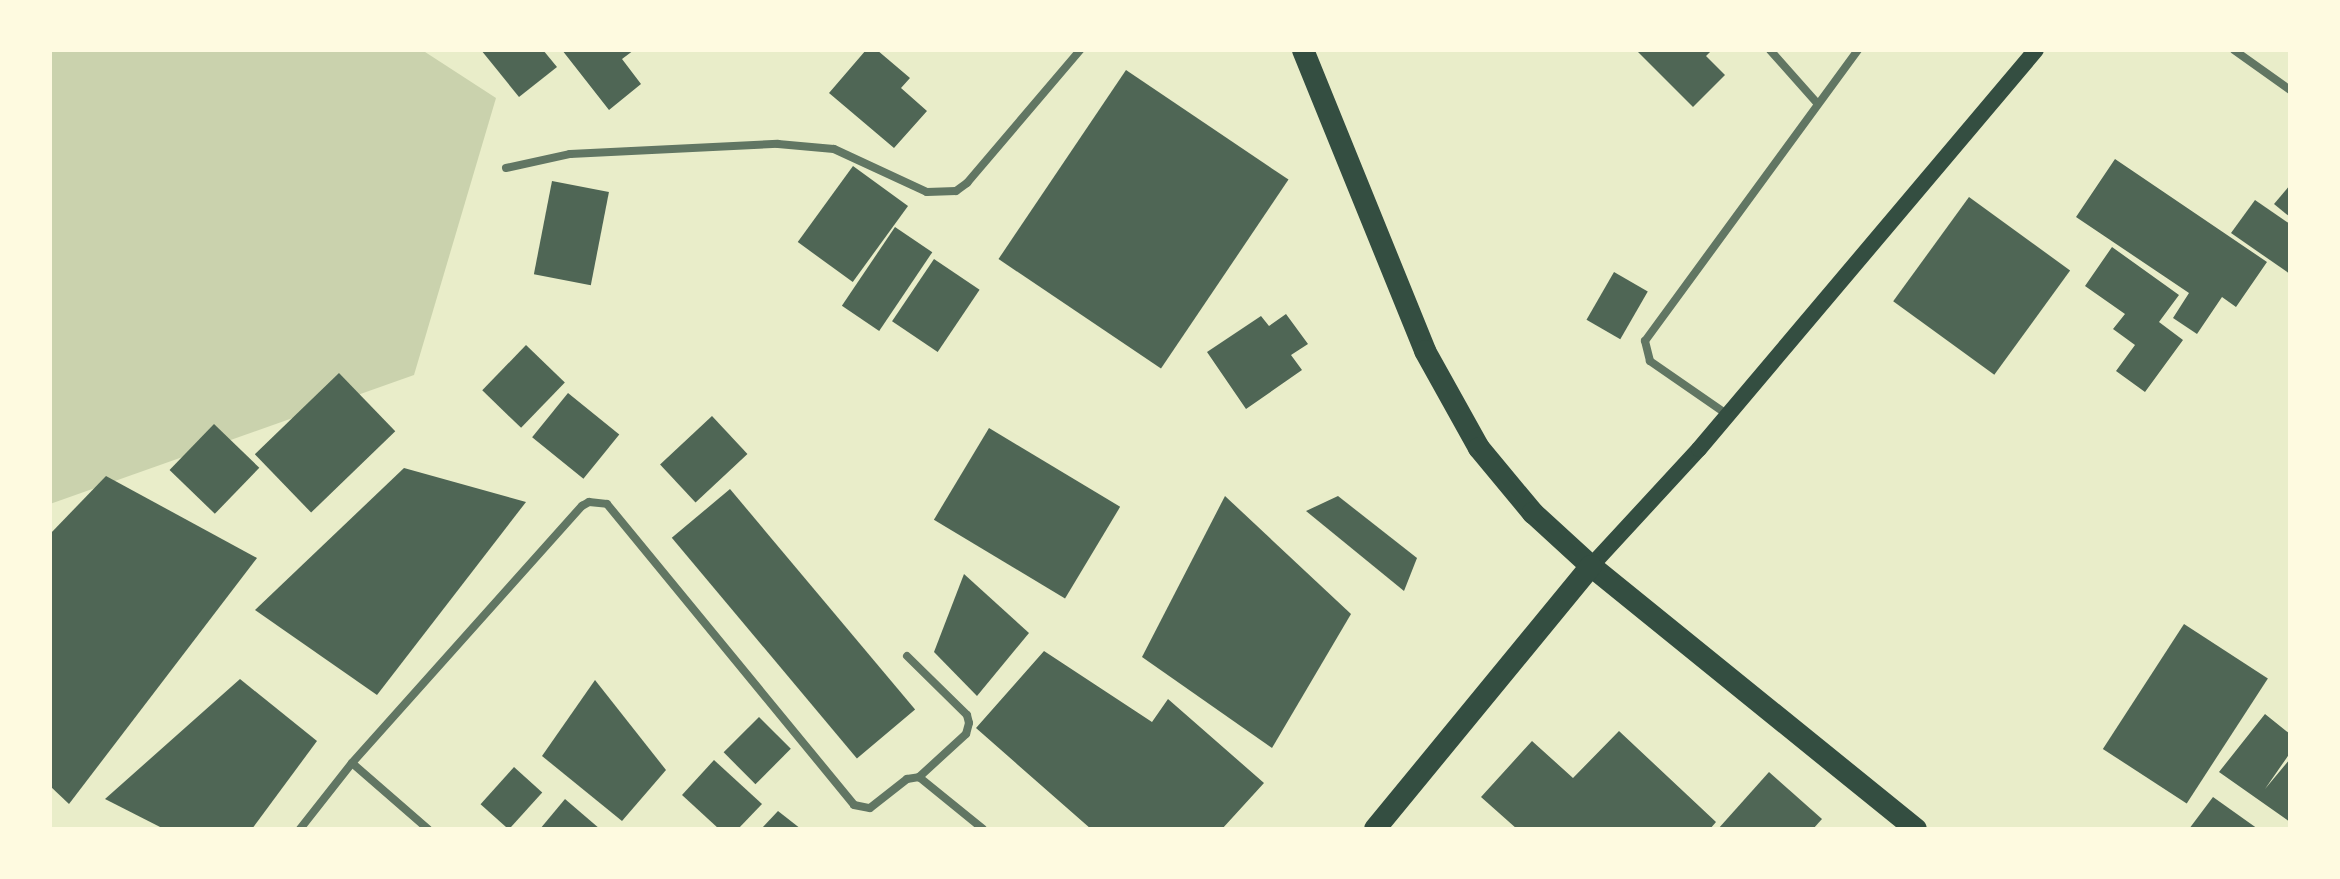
<!DOCTYPE html>
<html>
<head>
<meta charset="utf-8">
<style>
  body { margin:0 }
  #map { position:relative; width:2340px; height:879px; overflow:hidden; background:#e9edc9; font-family:"Zilla Slab",serif }
  div>[style] { position:absolute }
  [style*='--x'] { left:calc(var(--x)*1px); top:calc(var(--y)*1px); width:calc(var(--w)*1px); rotate:calc(var(--a)*1deg) }
  .green>* { inset:0; background:#cad2ad }
  .building>* { inset:0; background:#4f6655; transform-origin:0 0 }
  .minor>* { height:8px; margin:-4px; padding:0 4px; transform-origin:4px; border-radius:4px; background:#617663 }
  .secondary>* { height:16px; margin:-8px; padding:0 8px; transform-origin:8px; border-radius:8px; background:#344e41 }
  .trunk>* { height:22px; margin:-11px; padding:0 11px; transform-origin:11px; border-radius:11px; background:#344e41 }
  span { translate:-50% -50%; white-space:nowrap; text-align:center; line-height:1.15; -webkit-text-stroke:6px #fefae0; paint-order:stroke }
  .frame { position:absolute; inset:0; border:52px solid #fefae0; pointer-events:none }
</style>
</head>
<body>
<div id="map">
  <div class="green">
    <div style="clip-path:polygon(50px 50px,422px 50px,496px 98px,414px 375px,50px 504px)"></div>
  </div>
  <div class="building">
    <div style="clip-path:polygon(481px 50px,543px 50px,557px 67px,519px 97px)"></div>
    <div style="clip-path:polygon(562px 50px,634px 50px,622px 59px,641px 84px,609px 110px)"></div>
    <div style="clip-path:polygon(866px 50px,877px 50px,910px 78px,901px 88px,927px 111px,894px 148px,829px 93px)"></div>
    <div style="clip-path:polygon(1636px 50px,1712px 50px,1706px 56px,1725px 75px,1693px 107px)"></div>
    <div style="left:1126px;top:70px;width:196px;height:228px;rotate:34deg"></div>
    <div style="clip-path:polygon(2115px 159px,2267px 262px,2236px 307px,2222px 297px,2197px 334px,2173px 318px,2189px 293px,2076px 217px)"></div>
    <div style="left:853px;top:166px;width:68px;height:94px;rotate:36deg"></div>
    <div style="left:552px;top:181px;width:58px;height:95px;rotate:11deg"></div>
    <div style="clip-path:polygon(2290px 185px,2290px 217px,2274px 204px)"></div>
    <div style="left:1969px;top:197px;width:125px;height:129px;rotate:36deg"></div>
    <div style="clip-path:polygon(2255px 200px,2290px 224px,2290px 274px,2231px 233px)"></div>
    <div style="left:895px;top:227px;width:45px;height:95px;rotate:34deg"></div>
    <div style="clip-path:polygon(2112px 247px,2179px 295px,2159px 322px,2183px 340px,2145px 392px,2116px 371px,2135px 345px,2113px 329px,2125px 314px,2085px 286px)"></div>
    <div style="left:934px;top:259px;width:55px;height:75px;rotate:34deg"></div>
    <div style="left:1614px;top:272px;width:39px;height:55px;rotate:30deg"></div>
    <div style="clip-path:polygon(1286px 314px,1308px 344px,1291px 355px,1302px 370px,1246px 409px,1207px 352px,1261px 316px,1269px 326px)"></div>
    <div style="left:526px;top:345px;width:54px;height:63px;rotate:44deg"></div>
    <div style="left:339px;top:373px;width:81px;height:117px;rotate:46deg"></div>
    <div style="left:568px;top:393px;width:66px;height:57px;rotate:39deg"></div>
    <div style="left:712px;top:416px;width:52px;height:71px;rotate:47deg"></div>
    <div style="left:214px;top:424px;width:63px;height:64px;rotate:44deg"></div>
    <div style="left:989px;top:428px;width:153px;height:107px;rotate:31deg"></div>
    <div style="clip-path:polygon(404px 468px,526px 502px,377px 695px,255px 610px)"></div>
    <div style="clip-path:polygon(106px 476px,257px 558px,69px 804px,50px 786px,50px 534px)"></div>
    <div style="left:730px;top:489px;width:288px;height:76px;rotate:50deg"></div>
    <div style="clip-path:polygon(1225px 496px,1351px 614px,1272px 748px,1142px 657px)"></div>
    <div style="clip-path:polygon(1338px 496px,1417px 558px,1404px 591px,1306px 511px)"></div>
    <div style="clip-path:polygon(964px 574px,1029px 633px,977px 696px,934px 652px)"></div>
    <div style="left:2184px;top:624px;width:100px;height:149px;rotate:33deg"></div>
    <div style="clip-path:polygon(1044px 651px,1152px 722px,1168px 699px,1264px 783px,1222px 829px,1091px 829px,976px 728px)"></div>
    <div style="clip-path:polygon(240px 679px,317px 741px,252px 829px,164px 829px,105px 799px)"></div>
    <div style="clip-path:polygon(595px 680px,666px 770px,622px 821px,542px 756px)"></div>
    <div style="clip-path:polygon(2265px 714px,2290px 734px,2290px 753px,2265px 789px,2290px 759px,2290px 822px,2219px 772px)"></div>
    <div style="left:759px;top:717px;width:45px;height:50px;rotate:45deg"></div>
    <div style="clip-path:polygon(1619px 731px,1716px 822px,1710px 829px,1517px 829px,1481px 797px,1532px 741px,1573px 778px)"></div>
    <div style="clip-path:polygon(714px 760px,762px 804px,738px 829px,719px 829px,682px 795px)"></div>
    <div style="left:514px;top:767px;width:38px;height:50px;rotate:42deg"></div>
    <div style="clip-path:polygon(1769px 772px,1822px 819px,1813px 829px,1718px 829px)"></div>
    <div style="clip-path:polygon(2213px 797px,2258px 829px,2189px 829px)"></div>
    <div style="clip-path:polygon(565px 799px,600px 829px,540px 829px)"></div>
    <div style="clip-path:polygon(778px 811px,801px 829px,761px 829px)"></div>
  </div>
  <div class="minor">
    <div style="--x:1770;--y:50;--w:72;--a:48.4"></div>
    <div style="--x:2234;--y:50;--w:69;--a:35.5"></div>
    <div style="--x:506;--y:168;--w:66;--a:-12.3"></div>
    <div style="--x:570;--y:154;--w:208;--a:-2.8"></div>
    <div style="--x:778;--y:144;--w:56;--a:5.1"></div>
    <div style="--x:834;--y:149;--w:102;--a:24.8"></div>
    <div style="--x:927;--y:192;--w:29;--a:-2"></div>
    <div style="--x:956;--y:191;--w:14;--a:-36"></div>
    <div style="--x:967;--y:183;--w:175;--a:-49.6"></div>
    <div style="--x:1728;--y:415;--w:95;--a:-145.3"></div>
    <div style="--x:1650;--y:361;--w:21;--a:-104"></div>
    <div style="--x:1645;--y:341;--w:361;--a:-53.8"></div>
    <div style="--x:907;--y:656;--w:84;--a:44.5"></div>
    <div style="--x:967;--y:715;--w:8;--a:76"></div>
    <div style="--x:969;--y:723;--w:11;--a:105"></div>
    <div style="--x:966;--y:734;--w:64;--a:137.5"></div>
    <div style="--x:919;--y:777;--w:82;--a:39.1"></div>
    <div style="--x:352;--y:763;--w:101;--a:41"></div>
    <div style="--x:300;--y:829;--w:84;--a:-51.8"></div>
    <div style="--x:352;--y:763;--w:345;--a:-48.2"></div>
    <div style="--x:582;--y:506;--w:8;--a:-30"></div>
    <div style="--x:589;--y:502;--w:18;--a:6"></div>
    <div style="--x:607;--y:504;--w:389;--a:50.6"></div>
    <div style="--x:854;--y:805;--w:16;--a:11"></div>
    <div style="--x:870;--y:808;--w:47;--a:-38.1"></div>
    <div style="--x:907;--y:779;--w:12;--a:-9"></div>
  </div>
  <div class="secondary">
    <div style="--x:1591;--y:566;--w:159;--a:-47.3"></div>
    <div style="--x:1699;--y:449;--w:522;--a:-49.82"></div>
  </div>
  <div class="trunk">
    <div style="--x:1303;--y:50;--w:325;--a:67.9"></div>
    <div style="--x:1425;--y:351;--w:111;--a:60.9"></div>
    <div style="--x:1479;--y:448;--w:85;--a:50.3"></div>
    <div style="--x:1533;--y:513;--w:79;--a:42.4"></div>
    <div style="--x:1591;--y:566;--w:418;--a:39"></div>
    <div style="--x:1375;--y:829;--w:340;--a:-50.6"></div>
  </div>
  <div class="frame"></div>
</div>
</body>
</html>
